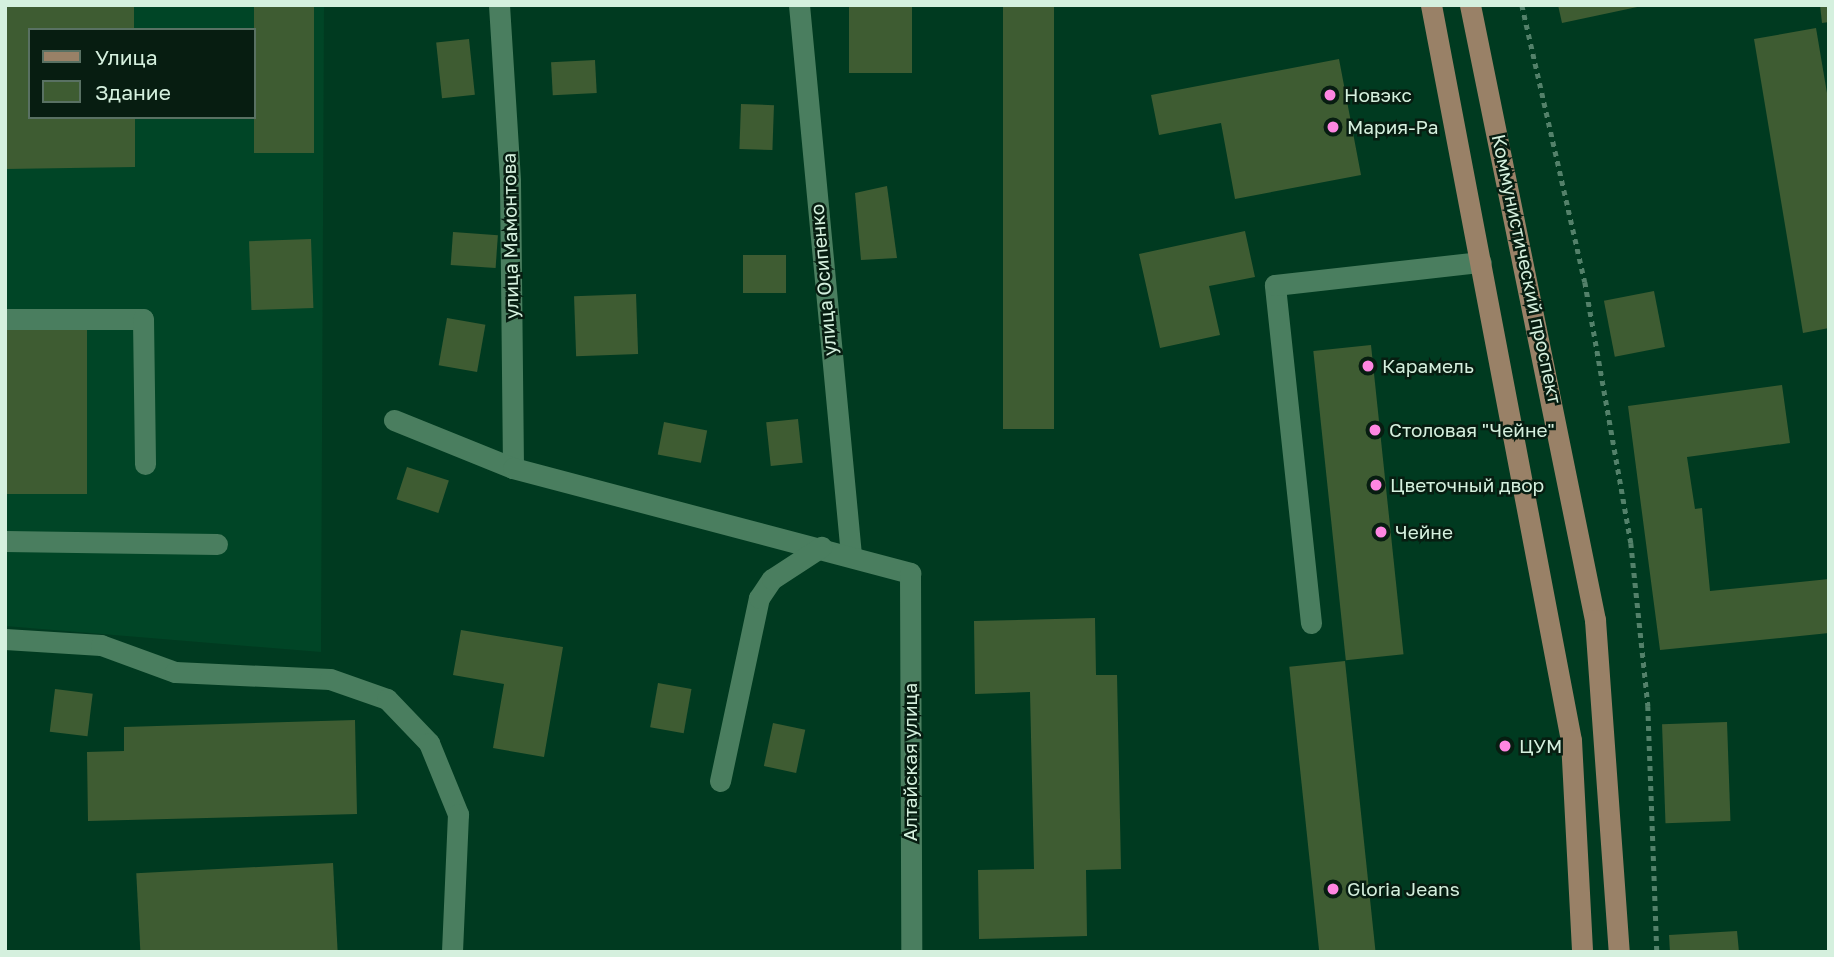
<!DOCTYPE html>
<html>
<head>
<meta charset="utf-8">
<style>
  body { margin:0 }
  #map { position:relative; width:1834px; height:957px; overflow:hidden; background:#003a20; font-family:"Golos Text",sans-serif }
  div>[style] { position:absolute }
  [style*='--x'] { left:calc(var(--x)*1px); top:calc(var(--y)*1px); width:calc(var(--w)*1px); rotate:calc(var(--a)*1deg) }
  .built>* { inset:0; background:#004526 }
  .building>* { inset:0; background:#3e5c32; transform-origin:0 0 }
  .path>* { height:4.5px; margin-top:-2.25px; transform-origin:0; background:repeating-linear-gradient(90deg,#53816a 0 5px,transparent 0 10px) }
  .minor>* { height:21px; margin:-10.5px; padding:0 10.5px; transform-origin:10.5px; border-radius:10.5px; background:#4a7e5f }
  .major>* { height:21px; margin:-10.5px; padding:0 10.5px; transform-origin:10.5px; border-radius:10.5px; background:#998167 }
  .dots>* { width:19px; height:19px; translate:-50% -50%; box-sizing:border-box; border:4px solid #071d11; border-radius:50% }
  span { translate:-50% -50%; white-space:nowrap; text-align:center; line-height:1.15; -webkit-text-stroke:5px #071d11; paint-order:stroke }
  .poi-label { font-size:19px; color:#d5f0de }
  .left { translate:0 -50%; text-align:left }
  .street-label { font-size:19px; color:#d5f0de }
  .frame { position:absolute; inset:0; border:7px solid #d5f0de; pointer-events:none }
  .legend { position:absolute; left:28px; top:28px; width:228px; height:91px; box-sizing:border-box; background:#071d11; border:2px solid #597163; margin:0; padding:9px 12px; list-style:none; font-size:21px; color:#d5f0de }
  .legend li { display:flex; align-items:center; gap:14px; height:35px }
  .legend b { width:35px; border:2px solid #597163 }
</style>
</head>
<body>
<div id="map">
  <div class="built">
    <div style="clip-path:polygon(evenodd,5px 5px,324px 5px,321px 652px,5px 626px,5px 5px,30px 30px,254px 30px,254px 117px,30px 117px,30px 30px)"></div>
  </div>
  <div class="building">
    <div style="clip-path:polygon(5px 5px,134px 5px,134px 30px,30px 30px,30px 117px,135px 117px,135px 167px,5px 169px)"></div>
    <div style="left:254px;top:5px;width:60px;height:148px"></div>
    <div style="left:849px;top:5px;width:63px;height:68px"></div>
    <div style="left:1003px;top:5px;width:51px;height:424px"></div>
    <div style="clip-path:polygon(1558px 5px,1642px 5px,1642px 6px,1562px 23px)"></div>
    <div style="clip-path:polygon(1820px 5px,1829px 5px,1829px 22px,1822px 23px)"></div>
    <div style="clip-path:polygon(1816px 28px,1829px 105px,1829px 328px,1803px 333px,1754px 39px)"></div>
    <div style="left:469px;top:39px;width:56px;height:33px;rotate:84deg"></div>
    <div style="clip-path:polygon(1339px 59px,1361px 175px,1235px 199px,1221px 123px,1159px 135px,1151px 95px)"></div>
    <div style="left:595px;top:60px;width:33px;height:44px;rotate:87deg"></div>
    <div style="left:741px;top:104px;width:33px;height:45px;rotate:2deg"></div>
    <div style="clip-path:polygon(887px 186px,897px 258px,861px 260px,855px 193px)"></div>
    <div style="clip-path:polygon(1245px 231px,1255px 277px,1209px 286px,1220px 335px,1160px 348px,1139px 254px)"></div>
    <div style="left:453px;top:232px;width:45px;height:33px;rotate:4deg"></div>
    <div style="left:311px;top:239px;width:69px;height:62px;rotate:88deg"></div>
    <div style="left:786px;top:255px;width:38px;height:43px;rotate:90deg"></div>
    <div style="left:1654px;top:291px;width:57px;height:51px;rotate:79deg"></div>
    <div style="left:636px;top:294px;width:60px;height:62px;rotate:88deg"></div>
    <div style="left:447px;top:318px;width:39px;height:48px;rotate:10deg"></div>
    <div style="left:5px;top:326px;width:82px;height:168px"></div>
    <div style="left:1371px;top:345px;width:311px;height:58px;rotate:84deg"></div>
    <div style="clip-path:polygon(1782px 385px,1790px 443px,1687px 457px,1695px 509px,1702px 508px,1710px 591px,1829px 579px,1829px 633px,1660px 650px,1628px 406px)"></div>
    <div style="left:798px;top:419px;width:44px;height:32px;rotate:84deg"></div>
    <div style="left:664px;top:422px;width:44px;height:33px;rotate:11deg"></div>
    <div style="left:407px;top:467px;width:44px;height:34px;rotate:18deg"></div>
    <div style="clip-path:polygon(1095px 618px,1096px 675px,1117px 675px,1121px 869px,1086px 870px,1087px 936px,979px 939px,978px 870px,1034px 869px,1030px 692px,975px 694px,974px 621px)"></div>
    <div style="clip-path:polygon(461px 630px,563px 647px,544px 757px,493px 748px,504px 684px,453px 675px)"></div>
    <div style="left:1345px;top:661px;width:292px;height:56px;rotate:84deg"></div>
    <div style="left:658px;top:683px;width:34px;height:45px;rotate:10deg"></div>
    <div style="left:55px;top:689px;width:38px;height:43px;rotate:7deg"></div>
    <div style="clip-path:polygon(355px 720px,357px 814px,88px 821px,87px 752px,124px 751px,124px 727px)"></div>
    <div style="left:1727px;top:722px;width:99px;height:65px;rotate:88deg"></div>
    <div style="left:773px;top:723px;width:33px;height:44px;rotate:12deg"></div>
    <div style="left:333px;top:863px;width:89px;height:197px;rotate:87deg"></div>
    <div style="clip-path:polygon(1737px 931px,1739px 952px,1670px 952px,1669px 935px)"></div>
  </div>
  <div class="path">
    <div style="--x:1522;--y:5;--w:284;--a:77.2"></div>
    <div style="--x:1585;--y:282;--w:265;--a:80"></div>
    <div style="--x:1631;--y:543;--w:164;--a:84"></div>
    <div style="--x:1648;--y:706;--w:246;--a:87.9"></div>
  </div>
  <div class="minor">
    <div style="--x:499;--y:5;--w:176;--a:86.4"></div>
    <div style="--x:510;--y:181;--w:287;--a:89.4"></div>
    <div style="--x:799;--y:5;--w:552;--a:84.6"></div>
    <div style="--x:5;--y:319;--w:138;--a:0"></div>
    <div style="--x:143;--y:319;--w:145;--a:89.2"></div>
    <div style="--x:394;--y:420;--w:128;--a:22"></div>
    <div style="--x:513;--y:468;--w:411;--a:14.8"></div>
    <div style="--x:910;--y:573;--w:379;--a:89.8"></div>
    <div style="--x:5;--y:541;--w:212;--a:0.8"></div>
    <div style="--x:1311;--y:623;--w:340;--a:-96.1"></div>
    <div style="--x:1275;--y:285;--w:207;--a:-6.4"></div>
    <div style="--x:5;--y:639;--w:96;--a:3.6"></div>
    <div style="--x:101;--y:645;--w:79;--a:20"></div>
    <div style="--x:175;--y:672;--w:155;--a:2.6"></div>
    <div style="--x:330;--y:679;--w:60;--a:19.3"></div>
    <div style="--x:387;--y:699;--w:61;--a:46.3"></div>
    <div style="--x:429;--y:743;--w:77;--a:67.8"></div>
    <div style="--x:458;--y:814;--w:138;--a:92.5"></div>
    <div style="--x:720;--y:781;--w:187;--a:-78"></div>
    <div style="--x:759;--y:598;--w:23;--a:-56"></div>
    <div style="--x:772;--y:579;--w:59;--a:-33.1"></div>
  </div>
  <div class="major">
    <div style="--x:1431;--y:5;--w:748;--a:79.22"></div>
    <div style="--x:1571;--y:740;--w:212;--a:87"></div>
    <div style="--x:1470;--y:5;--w:628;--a:78.51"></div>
    <div style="--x:1595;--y:620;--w:333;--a:85.9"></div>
  </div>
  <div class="dots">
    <div style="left:1330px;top:95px;background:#fe86e1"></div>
    <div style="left:1333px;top:127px;background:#fe86e1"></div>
    <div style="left:1368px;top:366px;background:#fe86e1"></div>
    <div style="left:1375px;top:430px;background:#fe86e1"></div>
    <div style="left:1376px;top:485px;background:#fe86e1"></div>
    <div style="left:1381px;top:532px;background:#fe86e1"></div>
    <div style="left:1505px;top:746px;background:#fe86e1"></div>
    <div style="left:1333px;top:889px;background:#fe86e1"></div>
  </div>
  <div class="poi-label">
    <span class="left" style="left:1344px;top:95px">Новэкс</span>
    <span class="left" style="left:1347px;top:127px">Мария-Ра</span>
    <span class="left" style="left:1382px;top:366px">Карамель</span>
    <span class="left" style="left:1389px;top:430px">Столовая "Чейне"</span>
    <span class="left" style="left:1390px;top:485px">Цветочный двор</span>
    <span class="left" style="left:1395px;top:532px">Чейне</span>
    <span class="left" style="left:1519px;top:746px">ЦУМ</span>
    <span class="left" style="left:1347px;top:889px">Gloria Jeans</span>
  </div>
  <div class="street-label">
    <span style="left:510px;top:236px;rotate:-91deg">улица Мамонтова</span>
    <span style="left:1527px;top:269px;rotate:78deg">Коммунистический проспект</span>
    <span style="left:823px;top:280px;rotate:-95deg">улица Осипенко</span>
    <span style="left:910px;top:762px;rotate:-90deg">Алтайская улица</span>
  </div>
  <div class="frame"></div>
  <ul class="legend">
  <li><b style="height:9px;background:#998167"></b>Улица</li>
  <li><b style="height:19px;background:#3e5c32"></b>Здание</li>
  </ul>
</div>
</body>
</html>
